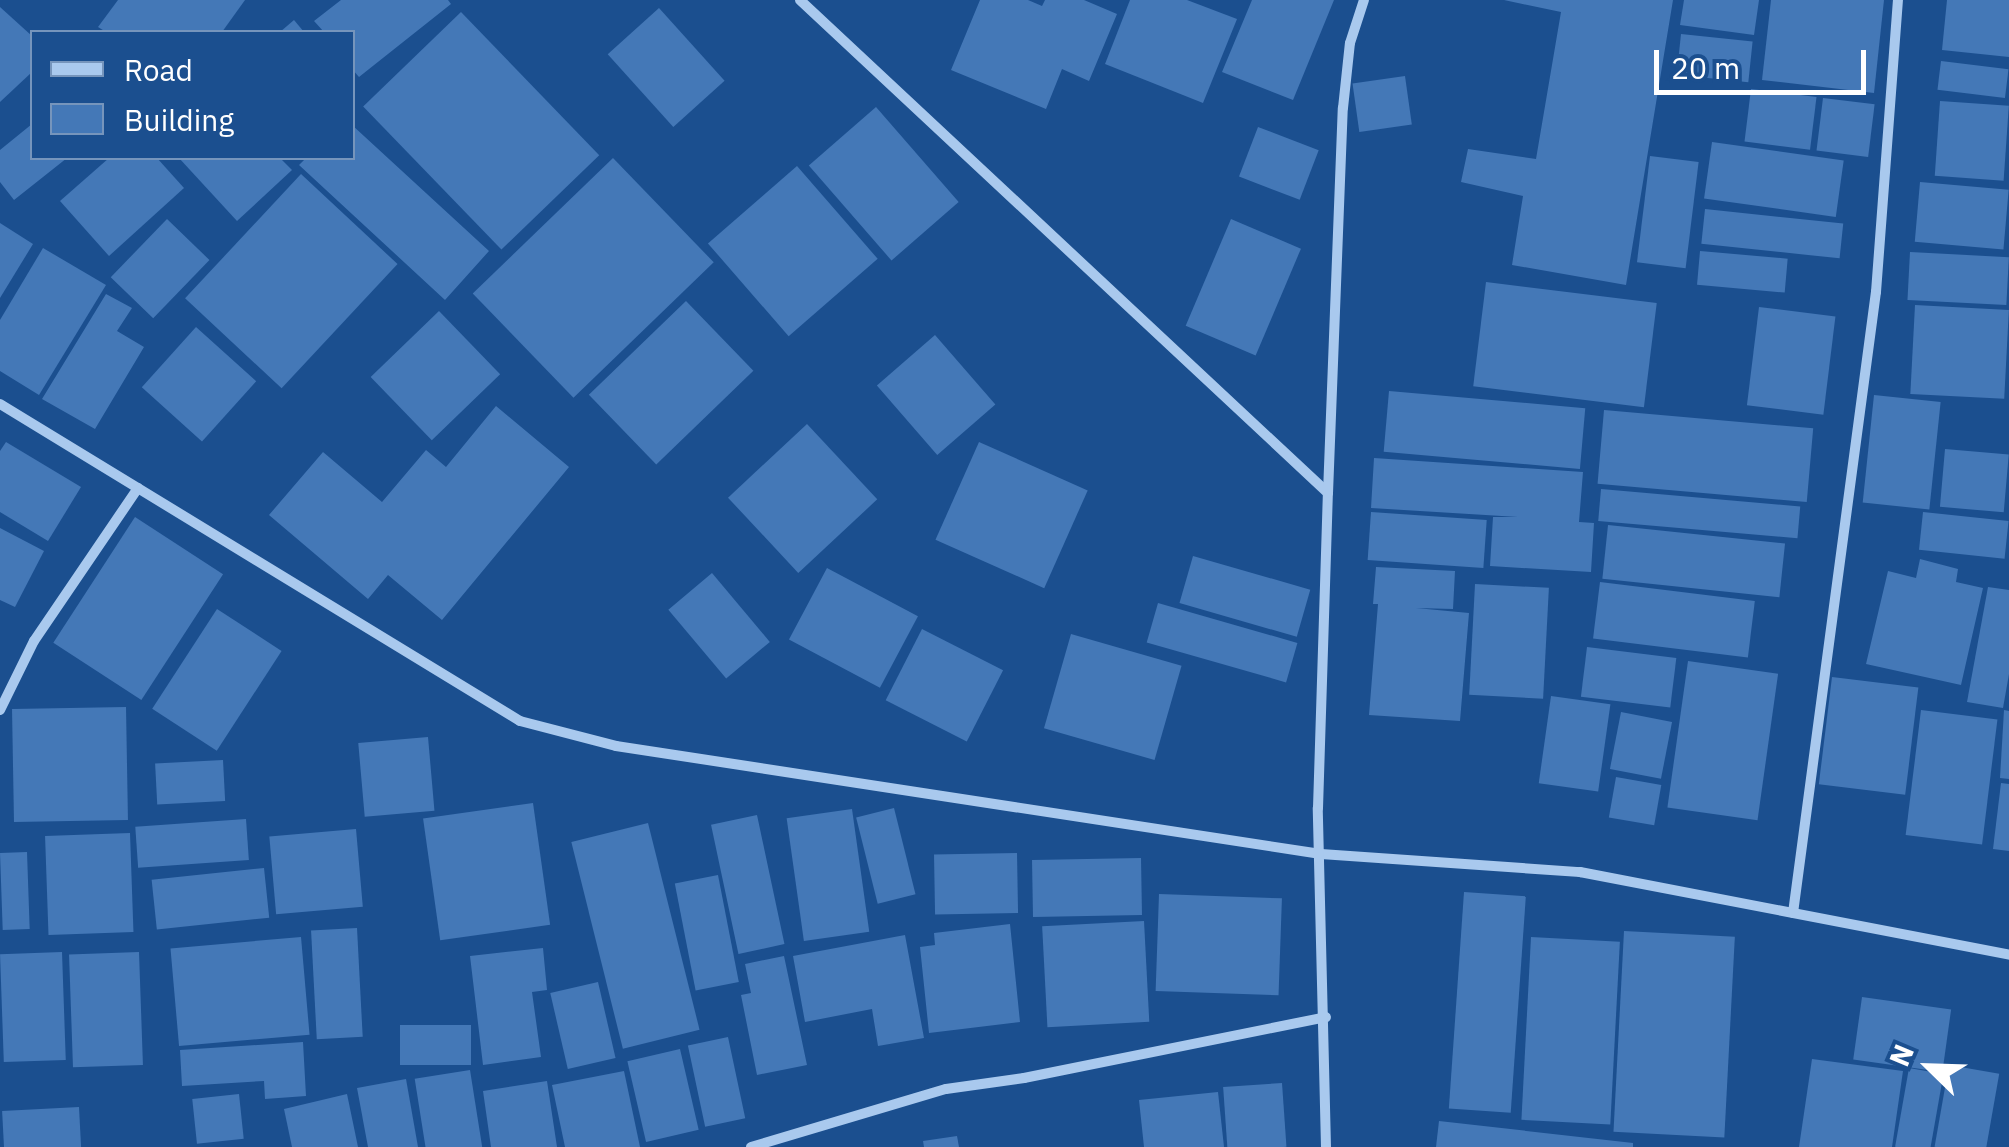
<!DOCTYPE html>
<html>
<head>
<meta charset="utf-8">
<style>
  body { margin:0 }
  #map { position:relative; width:2009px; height:1147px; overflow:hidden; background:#1b4f8f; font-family:"IBM Plex Sans",sans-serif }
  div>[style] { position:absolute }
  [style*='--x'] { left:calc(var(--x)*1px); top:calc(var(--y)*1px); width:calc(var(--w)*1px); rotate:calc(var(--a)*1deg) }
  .building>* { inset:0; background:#4478b7; transform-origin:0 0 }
  .minor>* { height:10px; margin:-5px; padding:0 5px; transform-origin:5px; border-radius:5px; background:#a9c9ee }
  span { translate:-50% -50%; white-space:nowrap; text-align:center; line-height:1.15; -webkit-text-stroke:8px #1b4f8f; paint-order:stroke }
  .legend { position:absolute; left:30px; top:30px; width:325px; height:130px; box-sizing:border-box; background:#1b4f8f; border:2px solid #7695bc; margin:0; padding:12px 18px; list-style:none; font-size:30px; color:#fff }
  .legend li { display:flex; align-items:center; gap:20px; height:50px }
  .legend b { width:50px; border:2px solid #7695bc }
  .north { position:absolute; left:1879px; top:1017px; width:100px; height:100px; -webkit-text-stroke:8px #1b4f8f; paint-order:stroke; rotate:293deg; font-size:28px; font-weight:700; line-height:40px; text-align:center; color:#fff }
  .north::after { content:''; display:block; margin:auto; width:35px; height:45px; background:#fff; clip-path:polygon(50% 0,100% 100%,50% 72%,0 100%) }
  .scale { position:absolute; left:1654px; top:50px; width:212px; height:45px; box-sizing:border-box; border:5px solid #fff; border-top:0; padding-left:12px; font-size:30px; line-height:35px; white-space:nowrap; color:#fff; -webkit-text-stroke:8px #1b4f8f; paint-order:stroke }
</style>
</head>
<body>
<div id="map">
  <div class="building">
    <div style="clip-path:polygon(118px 0,245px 0,222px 32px,106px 32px,98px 27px)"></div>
    <div style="clip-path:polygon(341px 0,448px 0,451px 4px,359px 77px,352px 69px,352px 32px,324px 32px,314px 21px)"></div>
    <div style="clip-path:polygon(980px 0,1028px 0,1042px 6px,1045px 0,1084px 0,1117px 14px,1089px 81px,1062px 69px,1046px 109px,951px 70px)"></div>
    <div style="clip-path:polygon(1130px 0,1187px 0,1237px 19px,1203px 103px,1105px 64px)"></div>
    <div style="clip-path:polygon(1252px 0,1334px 0,1293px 100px,1222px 72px)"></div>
    <div style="clip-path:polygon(1504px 0,1673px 0,1626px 285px,1512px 265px,1523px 196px,1461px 182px,1468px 149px,1536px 159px,1561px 12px)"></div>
    <div style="clip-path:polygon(1684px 0,1759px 0,1754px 35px,1680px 25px)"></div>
    <div style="clip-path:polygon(1771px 0,1884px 0,1874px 93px,1762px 80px)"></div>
    <div style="clip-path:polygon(1947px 0,2009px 0,2009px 57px,1942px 50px)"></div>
    <div style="clip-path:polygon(0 7px,32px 36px,32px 72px,0 102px)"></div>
    <div style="left:659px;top:8px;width:98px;height:69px;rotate:48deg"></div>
    <div style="left:461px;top:12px;width:199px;height:136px;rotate:46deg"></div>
    <div style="clip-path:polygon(294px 20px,304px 32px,280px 32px)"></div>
    <div style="left:1681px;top:34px;width:72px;height:41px;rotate:6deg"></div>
    <div style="left:1941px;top:61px;width:68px;height:29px;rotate:7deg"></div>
    <div style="left:1405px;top:76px;width:49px;height:53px;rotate:82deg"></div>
    <div style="left:1751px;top:89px;width:66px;height:53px;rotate:7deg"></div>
    <div style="left:1823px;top:98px;width:52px;height:53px;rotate:7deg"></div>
    <div style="left:1940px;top:101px;width:69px;height:75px;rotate:4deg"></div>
    <div style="left:876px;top:107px;width:126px;height:89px;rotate:49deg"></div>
    <div style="clip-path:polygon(32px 124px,32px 158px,67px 158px,14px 200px,0 182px,0 150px)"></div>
    <div style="clip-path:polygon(352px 125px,489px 251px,445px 300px,299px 165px,306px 158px,352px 158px)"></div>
    <div style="left:1258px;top:127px;width:65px;height:53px;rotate:21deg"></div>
    <div style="left:1712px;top:142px;width:133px;height:57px;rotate:8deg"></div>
    <div style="left:1650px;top:156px;width:49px;height:107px;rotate:7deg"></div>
    <div style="clip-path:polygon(109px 158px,157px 158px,184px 188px,109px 256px,60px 201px)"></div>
    <div style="clip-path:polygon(179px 158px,280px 158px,292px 170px,237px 221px)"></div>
    <div style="left:613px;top:158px;width:145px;height:195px;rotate:46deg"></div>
    <div style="left:797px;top:166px;width:123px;height:118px;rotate:49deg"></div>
    <div style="left:301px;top:174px;width:132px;height:170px;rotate:43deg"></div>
    <div style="left:1920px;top:182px;width:89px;height:60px;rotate:5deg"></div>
    <div style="left:1705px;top:209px;width:139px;height:35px;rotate:6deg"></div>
    <div style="left:167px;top:219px;width:59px;height:81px;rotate:44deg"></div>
    <div style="left:1231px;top:219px;width:76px;height:116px;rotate:23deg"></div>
    <div style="clip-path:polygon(0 223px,33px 244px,0 298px)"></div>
    <div style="clip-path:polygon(43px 248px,106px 285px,39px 395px,0 371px,0 320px)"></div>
    <div style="left:1700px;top:251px;width:88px;height:34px;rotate:5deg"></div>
    <div style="left:1910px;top:252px;width:99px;height:48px;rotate:3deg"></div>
    <div style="left:1486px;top:282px;width:172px;height:105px;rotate:7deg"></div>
    <div style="clip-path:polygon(106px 294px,132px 308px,117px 331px,144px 347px,95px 429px,42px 399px)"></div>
    <div style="left:686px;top:301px;width:97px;height:135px;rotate:46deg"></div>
    <div style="left:1915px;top:305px;width:94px;height:89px;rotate:3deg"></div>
    <div style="left:1759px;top:307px;width:77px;height:99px;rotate:7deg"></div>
    <div style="left:439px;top:311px;width:88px;height:95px;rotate:46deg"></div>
    <div style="left:196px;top:327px;width:81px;height:81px;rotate:42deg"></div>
    <div style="left:935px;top:335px;width:92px;height:77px;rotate:49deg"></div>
    <div style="left:1389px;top:391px;width:197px;height:61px;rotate:5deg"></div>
    <div style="left:1874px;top:395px;width:67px;height:108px;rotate:6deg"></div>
    <div style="clip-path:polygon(496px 406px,569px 467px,442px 620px,388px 575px,368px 599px,269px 515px,323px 452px,382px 502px,426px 450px,446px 467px)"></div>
    <div style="left:1604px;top:410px;width:210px;height:74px;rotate:5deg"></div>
    <div style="left:807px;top:424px;width:103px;height:108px;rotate:47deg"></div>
    <div style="clip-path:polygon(6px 442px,81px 487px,48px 541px,0 512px,0 451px)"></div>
    <div style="left:979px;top:442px;width:119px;height:107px;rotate:24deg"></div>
    <div style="left:1945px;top:449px;width:64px;height:58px;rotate:5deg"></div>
    <div style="clip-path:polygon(1374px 458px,1583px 472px,1579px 522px,1594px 523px,1591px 572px,1490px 566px,1493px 517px,1518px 517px,1371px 508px)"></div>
    <div style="left:1601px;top:489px;width:200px;height:32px;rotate:5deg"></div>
    <div style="left:1371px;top:512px;width:116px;height:48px;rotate:4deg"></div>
    <div style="left:1923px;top:512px;width:86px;height:38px;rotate:6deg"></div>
    <div style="left:135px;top:517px;width:105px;height:150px;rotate:33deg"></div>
    <div style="left:1608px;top:525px;width:178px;height:54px;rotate:6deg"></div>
    <div style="clip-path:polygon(0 528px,44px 551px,15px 607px,0 600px)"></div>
    <div style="left:1193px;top:556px;width:122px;height:49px;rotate:16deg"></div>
    <div style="clip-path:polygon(1920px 559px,1958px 569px,1956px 582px,1983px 588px,1961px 685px,1866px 664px,1888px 571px,1916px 578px)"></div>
    <div style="clip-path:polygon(1376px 567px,1455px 571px,1453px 609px,1416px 608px,1469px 613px,1460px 721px,1369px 715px,1378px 604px,1373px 604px)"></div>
    <div style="left:827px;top:568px;width:103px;height:81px;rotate:28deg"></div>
    <div style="left:712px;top:573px;width:90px;height:57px;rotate:50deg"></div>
    <div style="left:1600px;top:582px;width:156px;height:57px;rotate:7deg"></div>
    <div style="left:1475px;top:584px;width:74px;height:111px;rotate:3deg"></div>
    <div style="clip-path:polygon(1988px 587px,2009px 590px,2009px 674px,2003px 708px,1967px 702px)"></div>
    <div style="left:1158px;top:603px;width:145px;height:41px;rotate:16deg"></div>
    <div style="left:217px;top:609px;width:77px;height:119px;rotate:33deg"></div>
    <div style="left:922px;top:629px;width:91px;height:80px;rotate:27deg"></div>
    <div style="left:1071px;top:634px;width:115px;height:98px;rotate:16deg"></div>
    <div style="left:1587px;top:647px;width:90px;height:50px;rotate:7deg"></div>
    <div style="left:1688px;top:661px;width:91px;height:148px;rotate:8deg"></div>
    <div style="left:1832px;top:677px;width:87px;height:108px;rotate:7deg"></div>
    <div style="left:1551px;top:696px;width:60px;height:88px;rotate:8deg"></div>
    <div style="left:126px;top:707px;width:113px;height:114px;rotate:89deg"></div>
    <div style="left:1921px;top:710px;width:77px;height:126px;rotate:7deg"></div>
    <div style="clip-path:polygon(2004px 710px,2009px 711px,2009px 779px,2000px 778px)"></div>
    <div style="left:1621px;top:712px;width:52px;height:58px;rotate:11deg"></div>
    <div style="left:428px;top:737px;width:74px;height:70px;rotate:85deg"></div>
    <div style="left:223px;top:760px;width:41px;height:68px;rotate:87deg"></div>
    <div style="left:1616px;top:777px;width:46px;height:41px;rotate:10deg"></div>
    <div style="clip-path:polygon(2001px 783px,2009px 784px,2009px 851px,1993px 849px)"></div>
    <div style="left:533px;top:803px;width:123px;height:111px;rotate:82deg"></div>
    <div style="left:894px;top:808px;width:89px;height:39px;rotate:76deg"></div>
    <div style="left:852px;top:809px;width:124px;height:66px;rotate:82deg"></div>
    <div style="left:757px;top:815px;width:132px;height:47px;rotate:78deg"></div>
    <div style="left:246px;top:819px;width:41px;height:111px;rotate:86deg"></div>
    <div style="left:648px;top:823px;width:213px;height:79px;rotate:76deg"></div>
    <div style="left:356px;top:829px;width:78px;height:87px;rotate:85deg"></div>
    <div style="left:130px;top:833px;width:99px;height:85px;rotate:88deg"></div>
    <div style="left:27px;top:852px;width:77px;height:27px;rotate:88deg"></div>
    <div style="left:1017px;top:853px;width:60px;height:83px;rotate:89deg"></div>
    <div style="left:1141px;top:858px;width:57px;height:109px;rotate:89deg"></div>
    <div style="left:264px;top:868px;width:50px;height:113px;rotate:84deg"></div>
    <div style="left:718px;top:875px;width:109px;height:44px;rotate:79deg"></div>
    <div style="left:1464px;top:892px;width:62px;height:217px;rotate:4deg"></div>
    <div style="left:1159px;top:894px;width:123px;height:97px;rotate:2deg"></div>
    <div style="left:1144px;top:921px;width:101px;height:102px;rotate:87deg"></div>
    <div style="clip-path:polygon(1010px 924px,1020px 1022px,929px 1033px,920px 947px,935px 945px,934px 933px)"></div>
    <div style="left:357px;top:928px;width:109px;height:46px;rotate:87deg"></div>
    <div style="left:1624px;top:931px;width:111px;height:201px;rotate:3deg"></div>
    <div style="clip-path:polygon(905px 935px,924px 1038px,878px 1046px,872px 1009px,805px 1022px,793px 956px)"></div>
    <div style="left:301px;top:937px;width:98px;height:131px;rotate:85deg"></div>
    <div style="left:1531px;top:937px;width:89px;height:183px;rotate:3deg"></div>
    <div style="clip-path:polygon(543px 948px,547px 990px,532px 992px,541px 1057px,483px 1065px,470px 956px)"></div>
    <div style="left:62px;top:952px;width:108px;height:62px;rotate:88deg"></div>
    <div style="left:139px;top:952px;width:113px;height:70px;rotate:88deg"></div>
    <div style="clip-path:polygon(784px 956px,807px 1065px,757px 1075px,741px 995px,751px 993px,745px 964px)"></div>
    <div style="left:598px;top:982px;width:78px;height:49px;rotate:77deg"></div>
    <div style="left:1862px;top:997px;width:90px;height:63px;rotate:8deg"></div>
    <div style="left:471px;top:1025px;width:40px;height:71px;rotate:90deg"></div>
    <div style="left:728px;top:1037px;width:83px;height:41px;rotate:78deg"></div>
    <div style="clip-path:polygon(303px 1042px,306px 1096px,265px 1099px,264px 1081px,182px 1086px,180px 1050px)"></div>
    <div style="left:680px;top:1049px;width:83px;height:54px;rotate:77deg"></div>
    <div style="clip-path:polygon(1812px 1059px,1903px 1071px,1892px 1147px,1799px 1147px)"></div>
    <div style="left:1949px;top:1065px;width:51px;height:83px;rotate:10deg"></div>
    <div style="left:1909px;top:1068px;width:35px;height:80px;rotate:10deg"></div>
    <div style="left:470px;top:1070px;width:78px;height:56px;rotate:81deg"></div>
    <div style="clip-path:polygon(624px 1071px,640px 1147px,565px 1147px,552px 1085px)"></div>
    <div style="clip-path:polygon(406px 1079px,418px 1147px,368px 1147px,357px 1088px)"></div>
    <div style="clip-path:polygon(547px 1081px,557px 1147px,491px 1147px,483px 1091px)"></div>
    <div style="left:1282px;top:1083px;width:64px;height:59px;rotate:86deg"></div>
    <div style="clip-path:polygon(1218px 1092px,1224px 1147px,1144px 1147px,1139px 1100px)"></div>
    <div style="left:239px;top:1094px;width:45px;height:47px;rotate:84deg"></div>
    <div style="clip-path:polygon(347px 1094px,358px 1147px,292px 1147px,284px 1109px)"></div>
    <div style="left:79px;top:1107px;width:40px;height:77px;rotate:87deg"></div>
    <div style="clip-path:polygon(1439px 1121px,1633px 1143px,1633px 1147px,1436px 1147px)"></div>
    <div style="clip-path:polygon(957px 1136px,959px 1147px,924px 1147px,923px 1141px)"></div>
  </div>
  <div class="minor">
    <div style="--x:800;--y:0;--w:722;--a:43.04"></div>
    <div style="--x:0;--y:404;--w:609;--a:31.37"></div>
    <div style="--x:520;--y:721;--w:99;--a:14.6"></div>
    <div style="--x:616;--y:746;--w:713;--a:8.71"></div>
    <div style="--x:1321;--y:854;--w:260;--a:4"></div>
    <div style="--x:1580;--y:872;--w:437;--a:10.9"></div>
    <div style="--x:0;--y:710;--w:77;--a:-63.8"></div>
    <div style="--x:34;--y:641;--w:185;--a:-55.8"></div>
    <div style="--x:1793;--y:913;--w:627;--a:-82.39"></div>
    <div style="--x:1876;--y:292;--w:293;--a:-85.7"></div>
    <div style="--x:751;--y:1147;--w:203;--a:-16.6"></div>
    <div style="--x:946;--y:1089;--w:79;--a:-8"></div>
    <div style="--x:1024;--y:1078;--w:308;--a:-11.4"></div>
    <div style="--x:1326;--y:1147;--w:339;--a:-91.4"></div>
    <div style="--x:1318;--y:808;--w:315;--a:-88.2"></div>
    <div style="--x:1328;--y:493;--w:385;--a:-87.8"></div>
    <div style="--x:1343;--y:108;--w:65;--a:-83.9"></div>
    <div style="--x:1350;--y:43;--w:45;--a:-72"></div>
  </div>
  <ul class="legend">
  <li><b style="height:12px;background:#a9c9ee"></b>Road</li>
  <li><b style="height:28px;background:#4478b7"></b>Building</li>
  </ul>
  <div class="north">N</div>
  <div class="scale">20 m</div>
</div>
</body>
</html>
